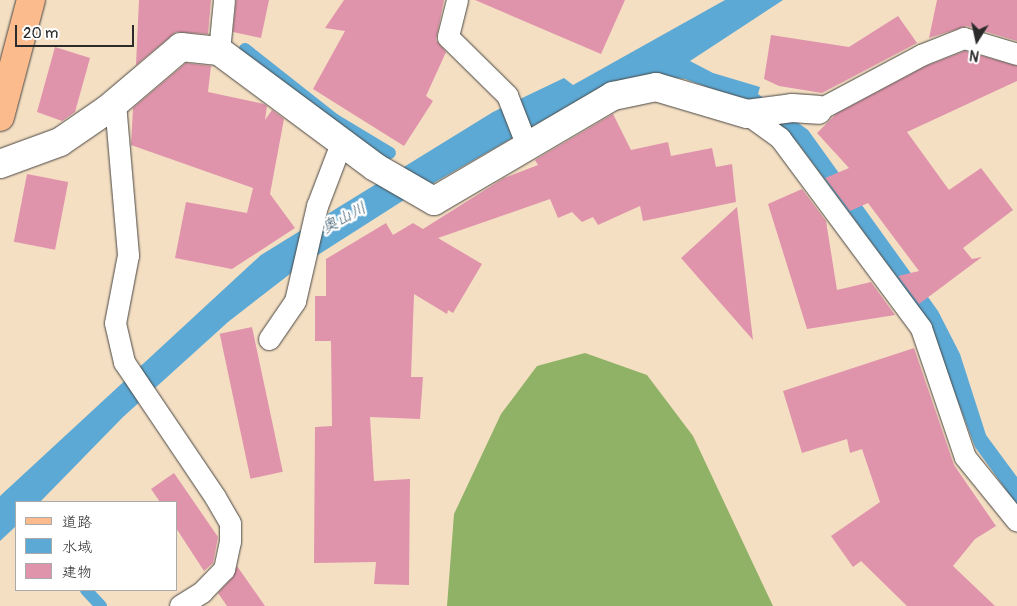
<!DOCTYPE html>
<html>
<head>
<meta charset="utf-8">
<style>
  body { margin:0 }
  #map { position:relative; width:1017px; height:606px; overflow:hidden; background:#f4dfc3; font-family:Pangolin,"Klee One",sans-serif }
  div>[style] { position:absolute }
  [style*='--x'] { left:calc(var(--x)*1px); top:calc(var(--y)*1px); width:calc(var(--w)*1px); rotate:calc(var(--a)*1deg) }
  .forest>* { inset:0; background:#90b267 }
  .water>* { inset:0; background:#5ca9d5 }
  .stream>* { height:12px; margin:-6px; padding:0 6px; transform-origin:6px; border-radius:6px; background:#5ca9d5 }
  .building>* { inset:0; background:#df94ac; transform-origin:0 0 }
  .roads { filter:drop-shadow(0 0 1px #494642) drop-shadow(0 0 1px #494642) }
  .lane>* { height:21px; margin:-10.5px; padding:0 10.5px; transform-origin:10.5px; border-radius:10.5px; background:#fff }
  .street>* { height:28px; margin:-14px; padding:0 14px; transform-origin:14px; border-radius:14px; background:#fff }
  .primary>* { height:28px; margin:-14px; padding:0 14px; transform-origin:14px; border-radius:14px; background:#fbbb8d }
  span { translate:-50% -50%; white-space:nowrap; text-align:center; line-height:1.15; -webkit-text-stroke:5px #fff; paint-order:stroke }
  .water-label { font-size:16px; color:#3f5d6f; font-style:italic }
  .legend { position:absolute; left:15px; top:501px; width:162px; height:90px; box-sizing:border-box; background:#fff; border:1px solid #aaa; margin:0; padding:6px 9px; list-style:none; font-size:15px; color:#2b2b2b }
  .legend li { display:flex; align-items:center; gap:10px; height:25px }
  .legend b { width:25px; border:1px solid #aaa }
  .north { position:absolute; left:952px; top:15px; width:50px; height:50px; -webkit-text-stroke:4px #fff; paint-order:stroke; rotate:190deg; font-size:14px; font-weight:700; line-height:20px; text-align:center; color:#2b2b2b }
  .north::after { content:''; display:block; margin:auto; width:18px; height:22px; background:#2b2b2b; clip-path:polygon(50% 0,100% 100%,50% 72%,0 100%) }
  .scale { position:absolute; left:15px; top:25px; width:119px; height:22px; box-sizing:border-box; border:2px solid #2b2b2b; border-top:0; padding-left:6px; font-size:15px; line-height:18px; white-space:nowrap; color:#2b2b2b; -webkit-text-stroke:4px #fff; paint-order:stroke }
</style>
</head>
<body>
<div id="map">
  <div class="forest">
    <div style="clip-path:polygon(585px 353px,647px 375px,693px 436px,773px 606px,447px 606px,454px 514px,501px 414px,537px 366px)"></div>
  </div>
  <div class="water">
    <div style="clip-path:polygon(725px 0,783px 0,690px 61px,713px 73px,760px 87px,758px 94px,808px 130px,938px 311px,960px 354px,986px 435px,1017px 477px,1017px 505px,975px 447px,931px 330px,896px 276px,797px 142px,745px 101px,685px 79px,654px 75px,626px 79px,577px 101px,404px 200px,299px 267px,228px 322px,123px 417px,40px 502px,16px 502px,16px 526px,0 541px,0 496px,261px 255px,493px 112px,564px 78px,573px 85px)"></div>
  </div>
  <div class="stream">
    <div style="--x:245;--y:49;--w:115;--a:38.3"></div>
    <div style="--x:335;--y:120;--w:64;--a:31"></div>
    <div style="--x:86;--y:590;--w:22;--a:47"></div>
  </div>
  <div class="building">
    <div style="clip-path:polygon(139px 0,211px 0,208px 34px,176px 32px,136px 65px)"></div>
    <div style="clip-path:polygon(236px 0,269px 0,261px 38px,233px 32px)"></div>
    <div style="clip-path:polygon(344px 0,444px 0,436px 40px,446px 52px,426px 96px,433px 101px,404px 146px,313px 89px,345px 31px,325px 28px)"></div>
    <div style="clip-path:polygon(475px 0,625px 0,601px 54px)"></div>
    <div style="clip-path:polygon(937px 0,1017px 0,1017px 41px,967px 26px,929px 38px)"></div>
    <div style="clip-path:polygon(898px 16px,917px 43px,822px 93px,779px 86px,764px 79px,771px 35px,849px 47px)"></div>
    <div style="clip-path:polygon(55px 47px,90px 58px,75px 112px,62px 121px,37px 112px)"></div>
    <div style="clip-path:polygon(965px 51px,1017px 66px,1017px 81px,907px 132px,949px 190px,981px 168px,1013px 210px,963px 248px,972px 259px,982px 257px,919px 304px,898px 276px,919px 271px,868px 203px,850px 211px,825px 178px,849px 168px,817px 133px,836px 114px,926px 66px)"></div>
    <div style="clip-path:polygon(186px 63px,211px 66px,208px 92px,264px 104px,267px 106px,265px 120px,272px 110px,284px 119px,270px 194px,295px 228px,232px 269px,175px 258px,186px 202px,247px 213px,253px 188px,131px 145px,133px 108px)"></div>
    <div style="clip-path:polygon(613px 114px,631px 150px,668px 142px,671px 156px,712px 148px,716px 167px,732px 164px,736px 202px,643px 221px,640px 206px,598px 225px,593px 217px,582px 222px,572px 212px,558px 218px,550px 199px,438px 238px,482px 264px,453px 313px,448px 310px,447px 314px,414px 294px,411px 377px,423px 377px,420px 419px,370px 417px,374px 481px,410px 479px,409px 585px,374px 584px,376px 562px,314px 563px,315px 427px,332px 426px,331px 341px,315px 341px,315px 296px,326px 296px,326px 259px,386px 223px,393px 235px,413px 223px,423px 229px,504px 178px,538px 165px,535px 160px)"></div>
    <div style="left:27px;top:174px;width:42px;height:69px;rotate:11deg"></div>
    <div style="clip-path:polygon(802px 189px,826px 221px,837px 290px,871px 282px,895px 315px,807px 329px,768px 204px)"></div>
    <div style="clip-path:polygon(737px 207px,753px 340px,681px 258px)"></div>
    <div style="left:252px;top:327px;width:148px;height:33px;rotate:78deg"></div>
    <div style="clip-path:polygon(914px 348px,954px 465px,996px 526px,975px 539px,953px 566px,995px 606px,907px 606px,861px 561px,853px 567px,831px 536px,880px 502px,862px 449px,850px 453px,847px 439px,802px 453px,783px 391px)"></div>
    <div style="clip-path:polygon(174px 473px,218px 537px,213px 563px,204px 571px,176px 528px,176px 502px,160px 502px,151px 489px)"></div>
    <div style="clip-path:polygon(237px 566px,265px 606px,227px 606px,218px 593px,233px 577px)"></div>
  </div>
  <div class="roads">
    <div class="lane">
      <div style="--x:457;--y:0;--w:38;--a:104"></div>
      <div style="--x:448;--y:37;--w:83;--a:44.5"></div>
      <div style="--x:507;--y:95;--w:55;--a:68.6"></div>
      <div style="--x:219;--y:51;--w:51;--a:-84.4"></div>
      <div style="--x:115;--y:103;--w:153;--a:85.1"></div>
      <div style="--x:128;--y:255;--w:69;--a:100.8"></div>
      <div style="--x:115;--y:323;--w:40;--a:77"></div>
      <div style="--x:124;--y:362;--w:163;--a:56"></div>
      <div style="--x:215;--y:497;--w:30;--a:60"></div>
      <div style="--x:230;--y:523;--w:18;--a:90"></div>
      <div style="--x:230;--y:541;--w:29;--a:102"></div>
      <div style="--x:224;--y:569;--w:32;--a:134"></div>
      <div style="--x:202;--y:592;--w:26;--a:148"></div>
      <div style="--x:818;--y:110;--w:117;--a:-28.1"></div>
      <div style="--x:921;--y:55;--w:46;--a:-21.6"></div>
      <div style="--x:964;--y:38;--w:55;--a:16.8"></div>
      <div style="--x:747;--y:114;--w:41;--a:36"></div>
      <div style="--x:780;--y:138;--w:237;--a:53.4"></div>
      <div style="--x:921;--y:328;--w:136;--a:71.2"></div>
      <div style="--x:965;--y:457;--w:82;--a:50.9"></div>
      <div style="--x:269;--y:339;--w:46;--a:-55.6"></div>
      <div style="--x:295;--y:301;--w:98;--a:-77"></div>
      <div style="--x:317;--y:206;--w:67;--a:-69.1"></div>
    </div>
    <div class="street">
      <div style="--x:0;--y:164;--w:64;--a:-20.1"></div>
      <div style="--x:60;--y:142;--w:58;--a:-34.5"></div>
      <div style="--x:108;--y:109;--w:96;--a:-40.3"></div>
      <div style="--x:181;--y:47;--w:38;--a:6"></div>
      <div style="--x:219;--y:51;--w:194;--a:36.6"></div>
      <div style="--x:375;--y:167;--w:68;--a:30"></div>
      <div style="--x:434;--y:201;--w:208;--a:-30.4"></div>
      <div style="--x:613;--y:96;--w:44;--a:-11.8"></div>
      <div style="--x:656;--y:87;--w:95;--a:16.5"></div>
      <div style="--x:747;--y:114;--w:45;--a:-7.6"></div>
      <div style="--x:792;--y:108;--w:26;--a:4"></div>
    </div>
    <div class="primary">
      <div style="--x:0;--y:117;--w:121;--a:-75.2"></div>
    </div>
  </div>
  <div class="water-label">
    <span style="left:344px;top:218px;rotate:-28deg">奥山川</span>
  </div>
  <ul class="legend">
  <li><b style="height:6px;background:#fbbb8d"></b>道路</li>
  <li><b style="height:14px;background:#5ca9d5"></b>水域</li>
  <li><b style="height:14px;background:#df94ac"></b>建物</li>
  </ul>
  <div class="north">N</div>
  <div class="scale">20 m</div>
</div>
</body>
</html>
